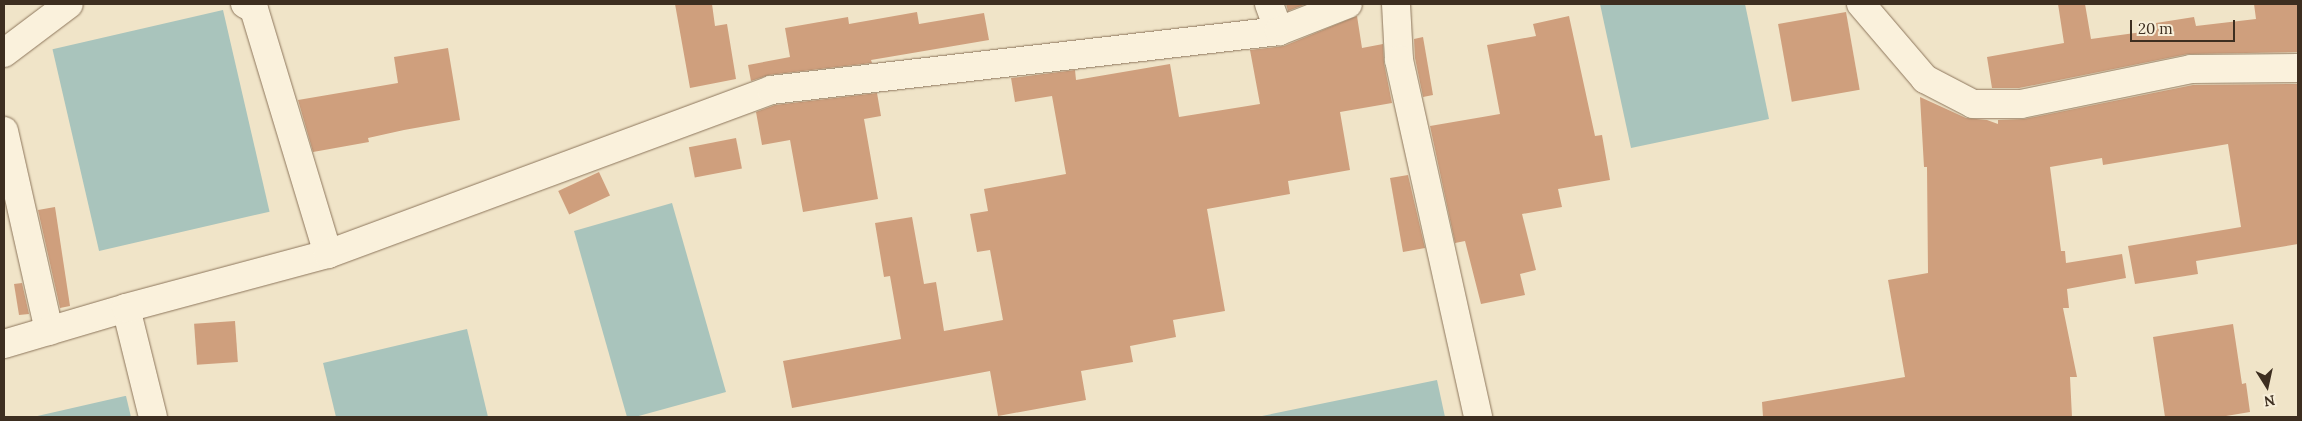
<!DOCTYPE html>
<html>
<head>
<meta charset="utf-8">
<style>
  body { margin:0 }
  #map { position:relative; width:2302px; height:421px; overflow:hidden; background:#f0e4c8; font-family:Lora,serif }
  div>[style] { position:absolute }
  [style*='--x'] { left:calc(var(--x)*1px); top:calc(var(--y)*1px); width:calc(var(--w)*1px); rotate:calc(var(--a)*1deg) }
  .water>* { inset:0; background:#a9c4bc; transform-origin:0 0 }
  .building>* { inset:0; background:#cf9f7d; transform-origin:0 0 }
  .roads { filter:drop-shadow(0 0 1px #8d765c) drop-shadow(0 0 1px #8d765c) }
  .minor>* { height:28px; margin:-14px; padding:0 14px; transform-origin:14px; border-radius:14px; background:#faf1dc }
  span { translate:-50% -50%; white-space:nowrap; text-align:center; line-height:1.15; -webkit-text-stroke:4px #f7eed8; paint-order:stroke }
  .frame { position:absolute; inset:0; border:5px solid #3d2e20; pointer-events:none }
  .north { position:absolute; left:2242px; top:361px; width:50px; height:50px; -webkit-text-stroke:4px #f7eed8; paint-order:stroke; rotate:170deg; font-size:14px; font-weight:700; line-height:20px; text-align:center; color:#3d2e20 }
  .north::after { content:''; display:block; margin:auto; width:18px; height:22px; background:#3d2e20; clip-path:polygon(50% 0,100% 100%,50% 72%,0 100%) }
  .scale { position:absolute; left:2130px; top:20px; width:105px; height:22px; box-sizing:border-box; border:2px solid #3d2e20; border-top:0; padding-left:6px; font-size:15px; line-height:18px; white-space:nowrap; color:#3d2e20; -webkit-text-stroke:4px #f7eed8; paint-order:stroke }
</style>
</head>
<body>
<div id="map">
  <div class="water">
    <div style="clip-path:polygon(1600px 4px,1745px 4px,1769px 119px,1631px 148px)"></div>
    <div style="left:223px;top:10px;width:207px;height:175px;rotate:77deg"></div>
    <div style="clip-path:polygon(672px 203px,726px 392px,635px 417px,627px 417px,574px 231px)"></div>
    <div style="clip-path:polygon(467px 329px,488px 417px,336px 417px,323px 363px)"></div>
    <div style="clip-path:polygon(1437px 380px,1445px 417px,1257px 417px)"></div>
    <div style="clip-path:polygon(126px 396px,131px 417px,33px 417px,125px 396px)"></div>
  </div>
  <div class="building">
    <div style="clip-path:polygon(675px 4px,712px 4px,715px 26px,727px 24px,736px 79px,690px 88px)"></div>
    <div style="clip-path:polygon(1286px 4px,1306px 4px,1288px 11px)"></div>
    <div style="clip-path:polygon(2058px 4px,2085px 4px,2091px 39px,2157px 30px,2156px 23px,2194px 17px,2196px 26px,2256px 19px,2254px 4px,2298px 4px,2298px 52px,2188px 54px,2019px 88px,1992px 88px,1987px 57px,2064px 43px)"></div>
    <div style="clip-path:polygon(917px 12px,919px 24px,984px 13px,989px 40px,871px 60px,872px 63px,769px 75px,751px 81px,748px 65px,790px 57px,785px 28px,848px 17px,849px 24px)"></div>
    <div style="left:1846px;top:12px;width:79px;height:69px;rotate:80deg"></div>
    <div style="clip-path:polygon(1357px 16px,1362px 48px,1383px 44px,1384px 63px,1392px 103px,1340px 112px,1350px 170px,1288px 181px,1290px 194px,1207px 209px,1225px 311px,1173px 320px,1176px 337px,1130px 346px,1133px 362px,1081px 371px,1086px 400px,998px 416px,990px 371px,792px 408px,783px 361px,901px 339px,890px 276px,884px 277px,875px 223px,912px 217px,924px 284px,936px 282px,944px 331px,1003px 320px,990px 250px,977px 252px,970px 214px,988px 211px,984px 189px,1066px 174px,1052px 96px,1015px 102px,1011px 78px,1075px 70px,1076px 80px,1170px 64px,1179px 117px,1260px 104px,1250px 50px,1284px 46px)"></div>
    <div style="clip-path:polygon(1569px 16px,1595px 136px,1602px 135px,1610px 180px,1558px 189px,1562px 207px,1522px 214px,1536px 270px,1520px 274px,1525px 295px,1481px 304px,1465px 241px,1455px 243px,1430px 126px,1500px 114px,1487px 45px,1536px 36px,1533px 24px)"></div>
    <div style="clip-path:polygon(1423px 37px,1433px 95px,1423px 97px,1415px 58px,1414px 39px)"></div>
    <div style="clip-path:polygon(448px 48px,460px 120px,404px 130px,368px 138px,369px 142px,313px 152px,298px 100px,398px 83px,394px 57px)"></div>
    <div style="clip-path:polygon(2298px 84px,2298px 244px,2196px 261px,2198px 274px,2135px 284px,2128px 246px,2241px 227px,2228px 144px,2103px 165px,2102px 158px,2050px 167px,2061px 251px,2065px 251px,2066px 263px,2122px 254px,2126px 278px,2067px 289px,2069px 308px,2063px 308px,2077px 377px,2070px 377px,2072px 417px,1763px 417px,1762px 402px,1905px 377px,1888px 280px,1928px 273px,1927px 167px,1924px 167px,1920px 97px,1966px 118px,1987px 120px,1998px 124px,1998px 120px,2024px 119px,2193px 85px)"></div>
    <div style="clip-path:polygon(877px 93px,881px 116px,864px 119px,878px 199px,803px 212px,790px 140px,762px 145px,756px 112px,775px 105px)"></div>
    <div style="left:736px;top:138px;width:31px;height:48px;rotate:79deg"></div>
    <div style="left:599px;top:172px;width:26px;height:45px;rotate:65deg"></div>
    <div style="clip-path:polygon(1408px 175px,1425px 248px,1403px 252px,1390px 178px)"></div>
    <div style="clip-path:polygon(55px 207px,70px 306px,60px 308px,38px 210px)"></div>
    <div style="clip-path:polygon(22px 283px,29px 314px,19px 315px,14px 284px)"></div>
    <div style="left:235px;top:321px;width:41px;height:41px;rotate:86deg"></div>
    <div style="clip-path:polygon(2233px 324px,2242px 384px,2246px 383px,2250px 412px,2220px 417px,2165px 417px,2153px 337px)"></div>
  </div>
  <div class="roads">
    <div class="minor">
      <div style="--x:245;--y:4;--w:10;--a:29"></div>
      <div style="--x:254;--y:9;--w:256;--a:73.2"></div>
      <div style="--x:1269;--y:4;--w:29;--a:70"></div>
      <div style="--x:1396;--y:4;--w:56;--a:86.9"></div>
      <div style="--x:1399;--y:60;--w:366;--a:77.5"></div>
      <div style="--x:1861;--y:4;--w:99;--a:49.5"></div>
      <div style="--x:1925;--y:79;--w:54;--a:27.5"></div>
      <div style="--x:1973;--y:104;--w:48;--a:0"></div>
      <div style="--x:2021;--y:104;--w:174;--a:-11.6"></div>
      <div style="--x:2191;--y:69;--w:107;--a:-0.5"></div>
      <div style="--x:4;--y:53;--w:81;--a:-37"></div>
      <div style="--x:4;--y:131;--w:205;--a:77.3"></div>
      <div style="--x:126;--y:308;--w:112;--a:76.1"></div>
      <div style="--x:4;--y:344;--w:127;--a:-16.4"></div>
      <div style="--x:126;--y:308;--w:209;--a:-15"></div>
      <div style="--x:328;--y:254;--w:472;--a:-20.3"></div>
      <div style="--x:771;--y:90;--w:511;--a:-6.62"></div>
      <div style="--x:1279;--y:31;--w:74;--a:-21.4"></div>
    </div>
  </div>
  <div class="frame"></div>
  <div class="north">N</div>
  <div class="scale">20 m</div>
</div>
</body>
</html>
